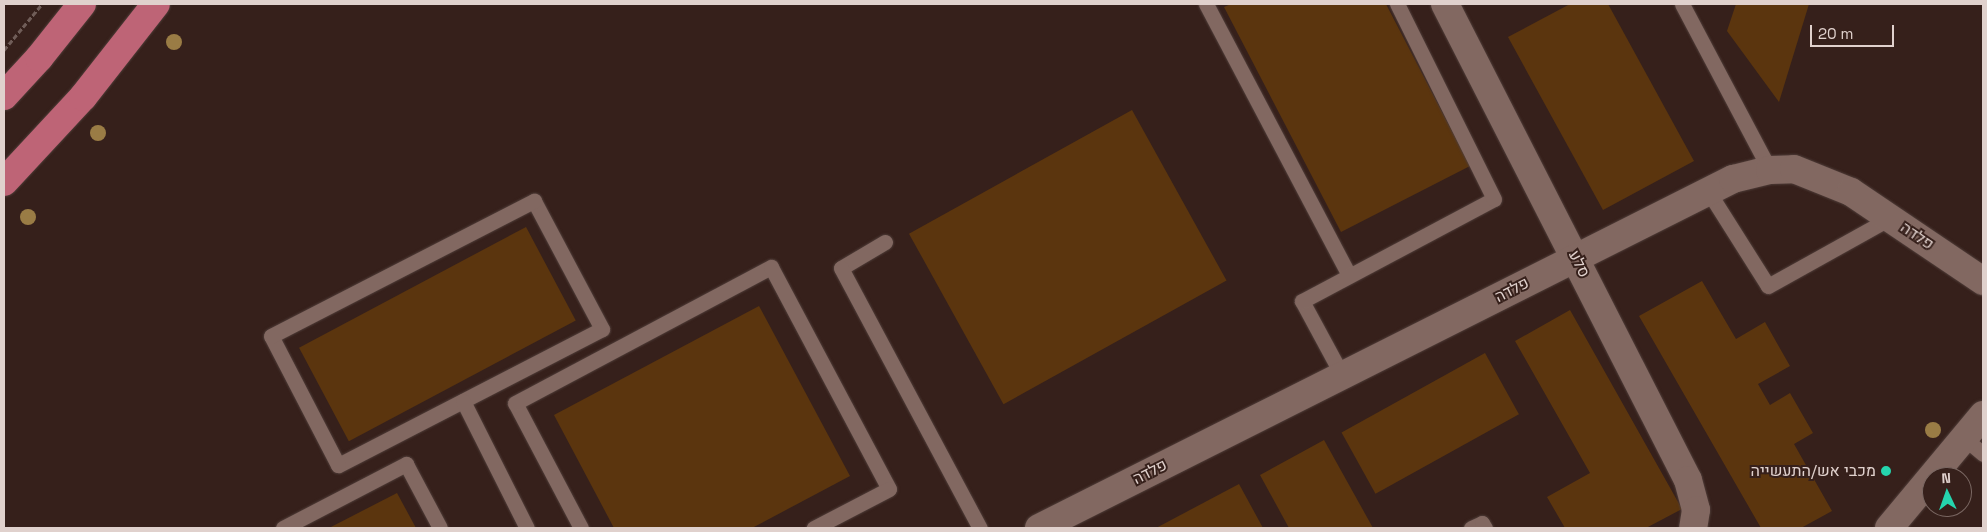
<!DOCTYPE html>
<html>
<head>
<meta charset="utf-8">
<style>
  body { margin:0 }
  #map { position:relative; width:1987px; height:532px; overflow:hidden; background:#36201b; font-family:"Space Grotesk",Heebo,sans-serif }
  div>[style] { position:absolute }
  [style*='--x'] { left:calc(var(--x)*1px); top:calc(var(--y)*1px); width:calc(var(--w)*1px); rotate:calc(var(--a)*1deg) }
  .building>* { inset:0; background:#5b350e; transform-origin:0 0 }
  .path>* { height:3px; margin-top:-1.5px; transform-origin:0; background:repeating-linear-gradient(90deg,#705d58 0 5px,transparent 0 7.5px) }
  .roads { filter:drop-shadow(0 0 1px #4f3d39) drop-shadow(0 0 1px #4f3d39) }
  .service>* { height:15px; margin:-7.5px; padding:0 7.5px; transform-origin:7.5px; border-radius:7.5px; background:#826861 }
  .minor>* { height:28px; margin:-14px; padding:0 14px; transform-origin:14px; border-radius:14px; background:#826861 }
  .tertiary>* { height:28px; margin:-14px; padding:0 14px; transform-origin:14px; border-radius:14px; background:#826861 }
  .trunk>* { height:28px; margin:-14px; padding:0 14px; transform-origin:14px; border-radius:14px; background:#be6476 }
  .trees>* { width:16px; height:16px; margin:-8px; border-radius:50%; background:#9a7c45 }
  .dots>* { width:14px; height:14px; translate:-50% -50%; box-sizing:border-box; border:2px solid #36201b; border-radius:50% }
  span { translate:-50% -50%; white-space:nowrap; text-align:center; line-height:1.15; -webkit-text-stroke:4px #36201b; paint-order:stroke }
  .street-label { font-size:16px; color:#e0d1cd }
  .poi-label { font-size:16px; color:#e0d1cd }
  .right { translate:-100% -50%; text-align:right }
  .frame { position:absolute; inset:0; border:5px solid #e0d1cd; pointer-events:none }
  .north { position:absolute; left:1922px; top:467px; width:50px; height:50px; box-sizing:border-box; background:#36201b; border:1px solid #7a6762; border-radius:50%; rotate:357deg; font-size:14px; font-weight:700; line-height:20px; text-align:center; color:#e0d1cd }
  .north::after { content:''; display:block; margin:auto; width:18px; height:22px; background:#25d5ae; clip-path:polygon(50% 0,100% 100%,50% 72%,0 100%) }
  .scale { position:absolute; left:1810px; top:25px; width:84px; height:22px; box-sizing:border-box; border:2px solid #e0d1cd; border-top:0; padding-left:6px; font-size:15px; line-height:18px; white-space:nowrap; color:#e0d1cd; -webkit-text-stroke:4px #36201b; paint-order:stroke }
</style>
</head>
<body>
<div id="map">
  <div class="building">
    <div style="clip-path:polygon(1231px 4px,1386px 4px,1470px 166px,1341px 232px,1224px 7px)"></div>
    <div style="clip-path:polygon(1570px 4px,1608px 4px,1694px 161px,1603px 210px,1508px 37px)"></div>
    <div style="clip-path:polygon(1736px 4px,1809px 4px,1779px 102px,1727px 31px)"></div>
    <div style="left:1132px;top:110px;width:195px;height:255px;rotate:61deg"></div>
    <div style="left:526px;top:227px;width:106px;height:257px;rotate:62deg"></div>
    <div style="clip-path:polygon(1702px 281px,1736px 339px,1765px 322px,1790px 366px,1758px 384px,1770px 405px,1790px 393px,1813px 433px,1794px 444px,1832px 511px,1801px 528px,1761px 528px,1639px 316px)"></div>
    <div style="clip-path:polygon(759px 306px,850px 476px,752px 528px,614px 528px,554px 415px)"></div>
    <div style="clip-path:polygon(1570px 310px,1682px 509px,1646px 528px,1565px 528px,1547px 497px,1590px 473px,1515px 341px)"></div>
    <div style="left:1485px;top:353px;width:70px;height:164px;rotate:61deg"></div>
    <div style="clip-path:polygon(1324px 440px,1373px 528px,1289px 528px,1260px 475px)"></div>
    <div style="clip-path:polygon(1239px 484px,1263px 528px,1156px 528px)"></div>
    <div style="clip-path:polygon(397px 493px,416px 528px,329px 528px)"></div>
  </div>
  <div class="path">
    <div style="--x:4;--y:50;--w:60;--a:-50.4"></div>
  </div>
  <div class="roads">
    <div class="service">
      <div style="--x:1206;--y:4;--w:306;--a:62.2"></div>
      <div style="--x:1682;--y:4;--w:188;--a:62.1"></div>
      <div style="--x:1708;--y:191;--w:112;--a:57.7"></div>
      <div style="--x:1768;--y:286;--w:140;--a:-29.1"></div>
      <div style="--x:534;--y:201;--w:145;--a:62"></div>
      <div style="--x:602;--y:329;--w:297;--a:152.7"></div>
      <div style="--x:338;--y:465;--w:145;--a:-117.4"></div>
      <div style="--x:271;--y:336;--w:296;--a:-27.2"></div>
      <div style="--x:885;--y:242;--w:51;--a:149.4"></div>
      <div style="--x:841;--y:268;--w:295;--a:61.9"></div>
      <div style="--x:1342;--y:375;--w:84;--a:-118.4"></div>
      <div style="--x:1302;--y:301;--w:217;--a:-28"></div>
      <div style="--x:1494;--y:199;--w:218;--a:-116.4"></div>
      <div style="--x:463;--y:401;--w:142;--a:63.3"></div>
      <div style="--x:1964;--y:438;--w:25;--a:40"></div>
      <div style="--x:283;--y:528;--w:139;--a:-27.5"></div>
      <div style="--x:406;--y:464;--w:72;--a:62"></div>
      <div style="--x:581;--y:528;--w:141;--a:-117.8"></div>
      <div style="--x:515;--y:403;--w:290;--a:-28"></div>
      <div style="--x:771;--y:267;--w:251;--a:62"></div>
      <div style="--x:889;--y:489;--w:85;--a:152.5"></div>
      <div style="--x:1471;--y:528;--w:12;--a:-24"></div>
      <div style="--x:1482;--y:523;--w:6;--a:59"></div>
    </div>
    <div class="minor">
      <div style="--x:1445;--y:4;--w:534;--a:62.96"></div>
      <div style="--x:1688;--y:480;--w:31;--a:75"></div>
      <div style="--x:1696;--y:510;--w:18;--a:99"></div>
      <div style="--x:1039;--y:528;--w:777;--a:-26.7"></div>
      <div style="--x:1733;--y:179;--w:38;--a:-14"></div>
      <div style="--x:1770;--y:170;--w:24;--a:-2"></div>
      <div style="--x:1794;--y:169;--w:61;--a:22"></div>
      <div style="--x:1851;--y:192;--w:159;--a:34"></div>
    </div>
    <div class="tertiary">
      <div style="--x:1889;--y:528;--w:147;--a:-50.2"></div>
    </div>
    <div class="trunk">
      <div style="--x:4;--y:96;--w:52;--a:-47.4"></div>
      <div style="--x:39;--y:58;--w:69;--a:-51.5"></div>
      <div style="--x:4;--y:182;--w:116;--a:-47.1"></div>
      <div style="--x:83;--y:97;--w:118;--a:-51.9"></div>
    </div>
  </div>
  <div class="trees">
    <div style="left:174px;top:42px"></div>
    <div style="left:98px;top:133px"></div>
    <div style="left:28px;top:217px"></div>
    <div style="left:1933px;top:430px"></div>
  </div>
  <div class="dots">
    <div style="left:1886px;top:471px;background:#25d5ae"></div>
  </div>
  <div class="street-label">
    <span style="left:1917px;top:236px;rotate:34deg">פלדה</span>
    <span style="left:1579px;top:264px;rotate:63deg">סלע</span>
    <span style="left:1512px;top:290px;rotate:-27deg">פלדה</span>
    <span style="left:1150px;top:472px;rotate:-27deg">פלדה</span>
  </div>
  <div class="poi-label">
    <span class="right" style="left:1876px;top:471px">מכבי אש/התעשייה</span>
  </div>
  <div class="frame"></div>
  <div class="north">N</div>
  <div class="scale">20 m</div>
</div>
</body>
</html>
